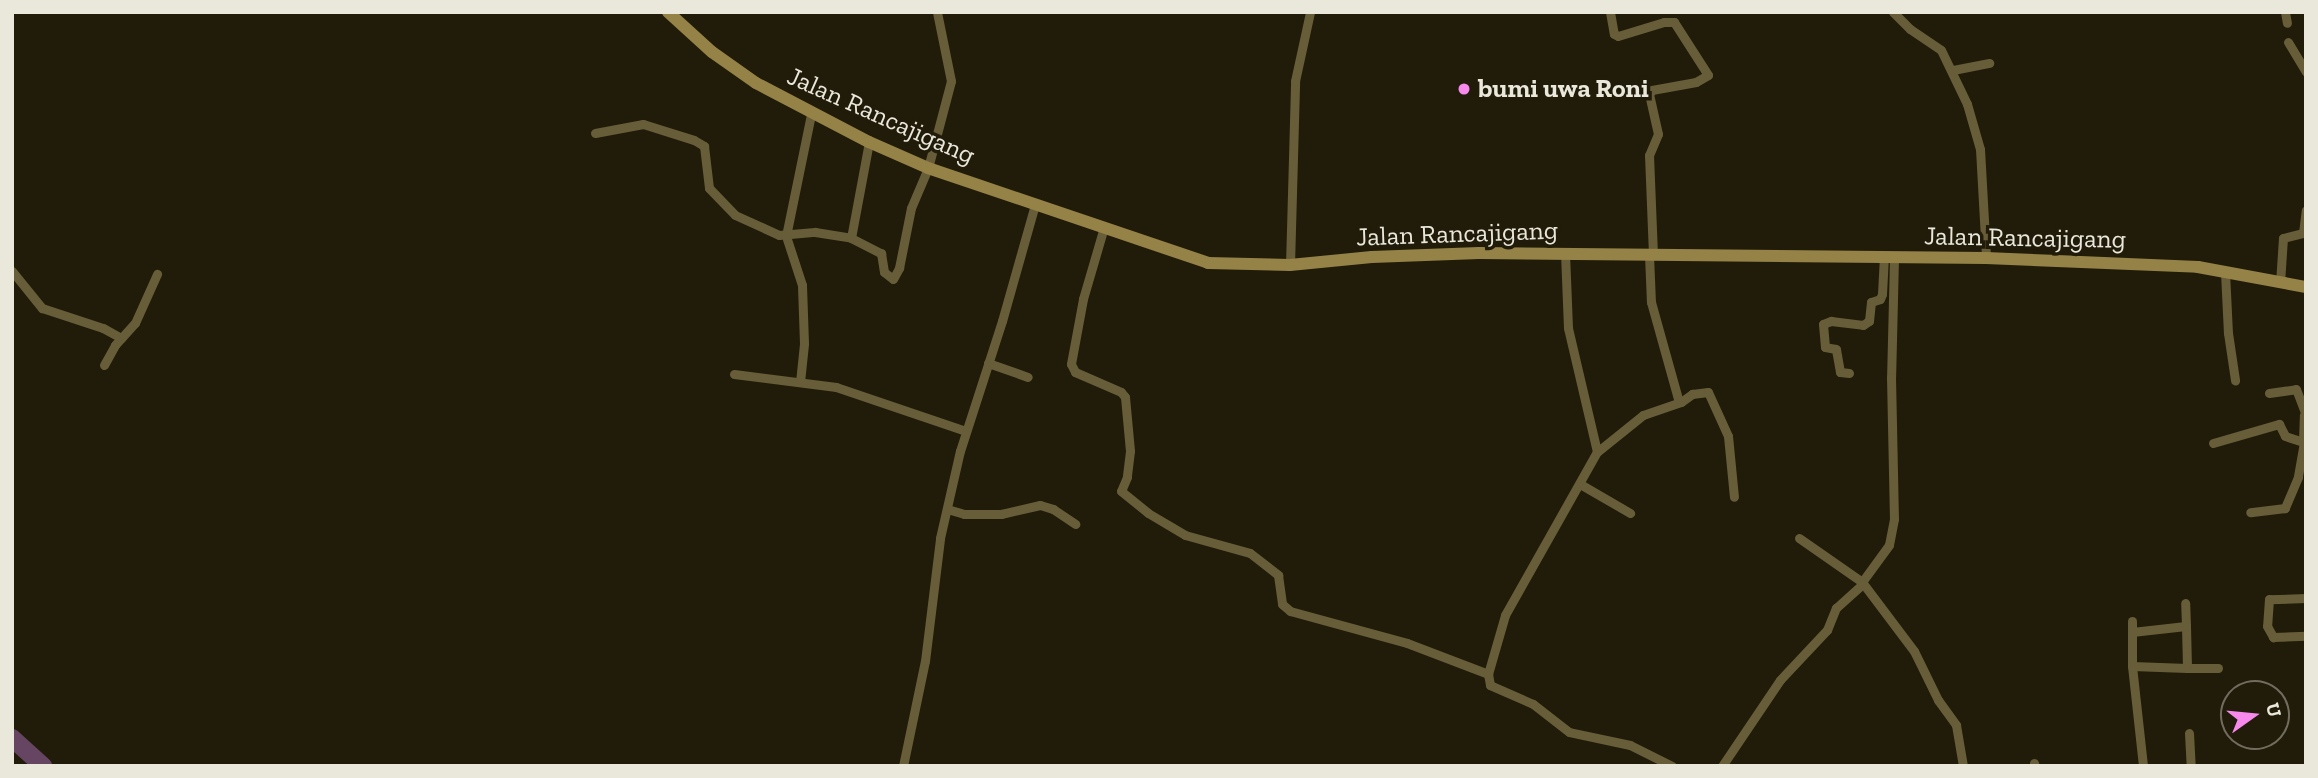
<!DOCTYPE html>
<html>
<head>
<meta charset="utf-8">
<style>
  body { margin:0 }
  #map { position:relative; width:2318px; height:778px; overflow:hidden; background:#211c0a; font-family:"Zilla Slab",serif }
  div>[style] { position:absolute }
  [style*='--x'] { left:calc(var(--x)*1px); top:calc(var(--y)*1px); width:calc(var(--w)*1px); rotate:calc(var(--a)*1deg) }
  .river>* { height:18px; margin:-9px; padding:0 9px; transform-origin:9px; border-radius:9px; background:#664562 }
  .street>* { height:9px; margin:-4.5px; padding:0 4.5px; transform-origin:4.5px; border-radius:4.5px; background:#685d39 }
  .secondary>* { height:12px; margin:-6px; padding:0 6px; transform-origin:6px; border-radius:6px; background:#958246 }
  .dots>* { width:19px; height:19px; translate:-50% -50%; box-sizing:border-box; border:4px solid #211c0a; border-radius:50% }
  span { translate:-50% -50%; white-space:nowrap; text-align:center; line-height:1.15; -webkit-text-stroke:7px #211c0a; paint-order:stroke }
  .poi-label { font-size:26px; color:#eae7db; font-weight:700 }
  .left { translate:0 -50%; text-align:left }
  .street-label { font-size:26px; color:#eae7db }
  .frame { position:absolute; inset:0; border:14px solid #eae7db; pointer-events:none }
  .north { position:absolute; left:2220px; top:680px; width:70px; height:70px; box-sizing:border-box; background:#211c0a; border:2px solid #716d5e; border-radius:50%; rotate:75deg; font-size:19px; font-weight:700; line-height:28px; text-align:center; color:#eae7db }
  .north::after { content:''; display:block; margin:auto; width:24px; height:32px; background:#f788ec; clip-path:polygon(50% 0,100% 100%,50% 72%,0 100%) }
</style>
</head>
<body>
<div id="map">
  <div class="river">
    <div style="--x:12;--y:738;--w:42;--a:42.1"></div>
  </div>
  <div class="street">
    <div style="--x:1610;--y:12;--w:22;--a:80"></div>
    <div style="--x:1614;--y:34;--w:4;--a:27"></div>
    <div style="--x:1618;--y:36;--w:48;--a:-16.9"></div>
    <div style="--x:1664;--y:22;--w:10;--a:0"></div>
    <div style="--x:1674;--y:22;--w:63;--a:57.3"></div>
    <div style="--x:1708;--y:75;--w:14;--a:150"></div>
    <div style="--x:1696;--y:82;--w:45;--a:169.7"></div>
    <div style="--x:1652;--y:90;--w:5;--a:127"></div>
    <div style="--x:1649;--y:94;--w:41;--a:77.3"></div>
    <div style="--x:1658;--y:134;--w:23;--a:113"></div>
    <div style="--x:1649;--y:155;--w:100;--a:87.7"></div>
    <div style="--x:1893;--y:12;--w:24;--a:45"></div>
    <div style="--x:1910;--y:29;--w:37;--a:34"></div>
    <div style="--x:1941;--y:50;--w:60;--a:64.3"></div>
    <div style="--x:1967;--y:104;--w:47;--a:73.9"></div>
    <div style="--x:1980;--y:149;--w:109;--a:86.8"></div>
    <div style="--x:2285;--y:12;--w:11;--a:80"></div>
    <div style="--x:2288;--y:42;--w:35;--a:59"></div>
    <div style="--x:1953;--y:70;--w:37;--a:-11"></div>
    <div style="--x:595;--y:133;--w:49;--a:-10.6"></div>
    <div style="--x:643;--y:124;--w:53;--a:17.4"></div>
    <div style="--x:694;--y:140;--w:12;--a:31"></div>
    <div style="--x:704;--y:146;--w:42;--a:83.2"></div>
    <div style="--x:709;--y:188;--w:37;--a:46"></div>
    <div style="--x:735;--y:215;--w:48;--a:24.4"></div>
    <div style="--x:779;--y:235;--w:36;--a:-5"></div>
    <div style="--x:815;--y:232;--w:36;--a:9"></div>
    <div style="--x:851;--y:238;--w:34;--a:27"></div>
    <div style="--x:881;--y:253;--w:19;--a:81"></div>
    <div style="--x:884;--y:272;--w:11;--a:38"></div>
    <div style="--x:893;--y:279;--w:13;--a:-61"></div>
    <div style="--x:899;--y:268;--w:61;--a:-78.7"></div>
    <div style="--x:911;--y:208;--w:43;--a:-67"></div>
    <div style="--x:928;--y:168;--w:90;--a:-75.2"></div>
    <div style="--x:951;--y:81;--w:70;--a:-101.5"></div>
    <div style="--x:1104;--y:227;--w:75;--a:106.3"></div>
    <div style="--x:1083;--y:299;--w:66;--a:100.5"></div>
    <div style="--x:1071;--y:364;--w:9;--a:63"></div>
    <div style="--x:1075;--y:372;--w:50;--a:23.5"></div>
    <div style="--x:1121;--y:392;--w:6;--a:51"></div>
    <div style="--x:1125;--y:397;--w:54;--a:84.7"></div>
    <div style="--x:1130;--y:451;--w:26;--a:97"></div>
    <div style="--x:1127;--y:477;--w:15;--a:113"></div>
    <div style="--x:1121;--y:491;--w:35;--a:39"></div>
    <div style="--x:1148;--y:513;--w:43;--a:30.7"></div>
    <div style="--x:1185;--y:535;--w:67;--a:15.5"></div>
    <div style="--x:1250;--y:553;--w:36;--a:38"></div>
    <div style="--x:1278;--y:575;--w:29;--a:82"></div>
    <div style="--x:1282;--y:604;--w:11;--a:41"></div>
    <div style="--x:1290;--y:611;--w:121;--a:15.3"></div>
    <div style="--x:1407;--y:643;--w:87;--a:20.9"></div>
    <div style="--x:851;--y:238;--w:98;--a:-79.4"></div>
    <div style="--x:1565;--y:253;--w:75;--a:87.7"></div>
    <div style="--x:1568;--y:328;--w:127;--a:76.8"></div>
    <div style="--x:1649;--y:255;--w:47;--a:87.6"></div>
    <div style="--x:1651;--y:302;--w:104;--a:74.4"></div>
    <div style="--x:1894;--y:258;--w:119;--a:91.4"></div>
    <div style="--x:1891;--y:377;--w:142;--a:88.8"></div>
    <div style="--x:1894;--y:519;--w:26;--a:101"></div>
    <div style="--x:1889;--y:545;--w:46;--a:126.1"></div>
    <div style="--x:1862;--y:582;--w:86;--a:53"></div>
    <div style="--x:1914;--y:651;--w:55;--a:63.9"></div>
    <div style="--x:1938;--y:700;--w:31;--a:54"></div>
    <div style="--x:1956;--y:725;--w:42;--a:80.3"></div>
    <div style="--x:1290;--y:265;--w:184;--a:-88.4"></div>
    <div style="--x:1295;--y:81;--w:71;--a:-77.7"></div>
    <div style="--x:12;--y:271;--w:48;--a:51"></div>
    <div style="--x:42;--y:308;--w:64;--a:18.2"></div>
    <div style="--x:103;--y:328;--w:21;--a:29"></div>
    <div style="--x:2225;--y:272;--w:61;--a:87.2"></div>
    <div style="--x:2228;--y:333;--w:48;--a:81.5"></div>
    <div style="--x:2280;--y:283;--w:45;--a:-86.2"></div>
    <div style="--x:2283;--y:238;--w:21;--a:-14"></div>
    <div style="--x:2303;--y:233;--w:23;--a:-83"></div>
    <div style="--x:988;--y:363;--w:42;--a:19.3"></div>
    <div style="--x:104;--y:365;--w:23;--a:-61"></div>
    <div style="--x:115;--y:345;--w:30;--a:-48"></div>
    <div style="--x:135;--y:323;--w:54;--a:-65.8"></div>
    <div style="--x:1849;--y:373;--w:9;--a:-174"></div>
    <div style="--x:1840;--y:372;--w:23;--a:-100"></div>
    <div style="--x:1836;--y:349;--w:11;--a:-170"></div>
    <div style="--x:1825;--y:347;--w:23;--a:-95"></div>
    <div style="--x:1823;--y:324;--w:9;--a:-21"></div>
    <div style="--x:1831;--y:321;--w:32;--a:7"></div>
    <div style="--x:1863;--y:325;--w:7;--a:-34"></div>
    <div style="--x:1869;--y:321;--w:19;--a:-84"></div>
    <div style="--x:1871;--y:302;--w:9;--a:-18"></div>
    <div style="--x:1880;--y:299;--w:5;--a:-68"></div>
    <div style="--x:1882;--y:294;--w:36;--a:-87"></div>
    <div style="--x:734;--y:374;--w:103;--a:7.3"></div>
    <div style="--x:836;--y:387;--w:137;--a:18.7"></div>
    <div style="--x:800;--y:382;--w:39;--a:-84"></div>
    <div style="--x:804;--y:343;--w:58;--a:-92"></div>
    <div style="--x:802;--y:285;--w:52;--a:-108.1"></div>
    <div style="--x:786;--y:236;--w:125;--a:-78.4"></div>
    <div style="--x:2269;--y:393;--w:27;--a:-8"></div>
    <div style="--x:2296;--y:389;--w:28;--a:69"></div>
    <div style="--x:2303;--y:441;--w:26;--a:-88"></div>
    <div style="--x:2213;--y:443;--w:69;--a:-16.1"></div>
    <div style="--x:2279;--y:424;--w:13;--a:63"></div>
    <div style="--x:2285;--y:436;--w:20;--a:18"></div>
    <div style="--x:2304;--y:442;--w:36;--a:100"></div>
    <div style="--x:2298;--y:477;--w:34;--a:113"></div>
    <div style="--x:2285;--y:508;--w:35;--a:173"></div>
    <div style="--x:1580;--y:484;--w:58;--a:30.1"></div>
    <div style="--x:947;--y:509;--w:18;--a:16"></div>
    <div style="--x:964;--y:514;--w:37;--a:0"></div>
    <div style="--x:1001;--y:514;--w:40;--a:-13"></div>
    <div style="--x:1040;--y:505;--w:14;--a:17"></div>
    <div style="--x:1053;--y:509;--w:27;--a:34"></div>
    <div style="--x:1799;--y:538;--w:77;--a:34.9"></div>
    <div style="--x:2306;--y:598;--w:37;--a:178"></div>
    <div style="--x:2269;--y:599;--w:27;--a:94"></div>
    <div style="--x:2267;--y:626;--w:13;--a:61"></div>
    <div style="--x:2273;--y:637;--w:33;--a:-2"></div>
    <div style="--x:2132;--y:621;--w:45;--a:90"></div>
    <div style="--x:2132;--y:666;--w:101;--a:83.7"></div>
    <div style="--x:2186;--y:626;--w:42;--a:88.6"></div>
    <div style="--x:2187;--y:668;--w:31;--a:0"></div>
    <div style="--x:2132;--y:632;--w:54;--a:-6.3"></div>
    <div style="--x:2186;--y:626;--w:23;--a:-92"></div>
    <div style="--x:2132;--y:666;--w:55;--a:2.1"></div>
    <div style="--x:2189;--y:733;--w:33;--a:87"></div>
    <div style="--x:2034;--y:763;--w:3;--a:72"></div>
    <div style="--x:903;--y:766;--w:107;--a:-78.2"></div>
    <div style="--x:925;--y:661;--w:124;--a:-83"></div>
    <div style="--x:940;--y:538;--w:89;--a:-77.1"></div>
    <div style="--x:960;--y:451;--w:137;--a:-72.1"></div>
    <div style="--x:1002;--y:321;--w:122;--a:-74.2"></div>
    <div style="--x:1672;--y:766;--w:47;--a:-153.4"></div>
    <div style="--x:1630;--y:745;--w:62;--a:-168"></div>
    <div style="--x:1569;--y:732;--w:46;--a:-142.1"></div>
    <div style="--x:1533;--y:704;--w:47;--a:-156.2"></div>
    <div style="--x:1490;--y:685;--w:11;--a:-100"></div>
    <div style="--x:1488;--y:674;--w:61;--a:-73.9"></div>
    <div style="--x:1505;--y:615;--w:187;--a:-60.6"></div>
    <div style="--x:1597;--y:452;--w:59;--a:-38.8"></div>
    <div style="--x:1643;--y:415;--w:40;--a:-18.9"></div>
    <div style="--x:1681;--y:402;--w:14;--a:-36"></div>
    <div style="--x:1692;--y:394;--w:16;--a:-7"></div>
    <div style="--x:1708;--y:392;--w:48;--a:65.6"></div>
    <div style="--x:1728;--y:436;--w:61;--a:84.4"></div>
    <div style="--x:1722;--y:766;--w:104;--a:-56"></div>
    <div style="--x:1780;--y:680;--w:69;--a:-46.8"></div>
    <div style="--x:1827;--y:630;--w:24;--a:-68"></div>
    <div style="--x:1836;--y:608;--w:36;--a:-42"></div>
  </div>
  <div class="secondary">
    <div style="--x:668;--y:12;--w:59;--a:42.3"></div>
    <div style="--x:712;--y:52;--w:54;--a:35.2"></div>
    <div style="--x:756;--y:83;--w:127;--a:27.6"></div>
    <div style="--x:869;--y:142;--w:64;--a:23.8"></div>
    <div style="--x:928;--y:168;--w:296;--a:18.7"></div>
    <div style="--x:1208;--y:263;--w:82;--a:1.4"></div>
    <div style="--x:1290;--y:265;--w:82;--a:-5.6"></div>
    <div style="--x:1372;--y:257;--w:107;--a:-2.1"></div>
    <div style="--x:1479;--y:253;--w:507;--a:0.57"></div>
    <div style="--x:1986;--y:258;--w:212;--a:2.4"></div>
    <div style="--x:2198;--y:267;--w:110;--a:10.5"></div>
  </div>
  <div class="dots">
    <div style="left:1464px;top:89px;background:#f788ec"></div>
  </div>
  <div class="poi-label">
    <span class="left" style="left:1478px;top:89px">bumi uwa Roni</span>
  </div>
  <div class="street-label">
    <span style="left:881px;top:116px;rotate:24deg">Jalan Rancajigang</span>
    <span style="left:1457px;top:234px;rotate:-2deg">Jalan Rancajigang</span>
    <span style="left:2025px;top:238px;rotate:1deg">Jalan Rancajigang</span>
  </div>
  <div class="frame"></div>
  <div class="north">U</div>
</div>
</body>
</html>
